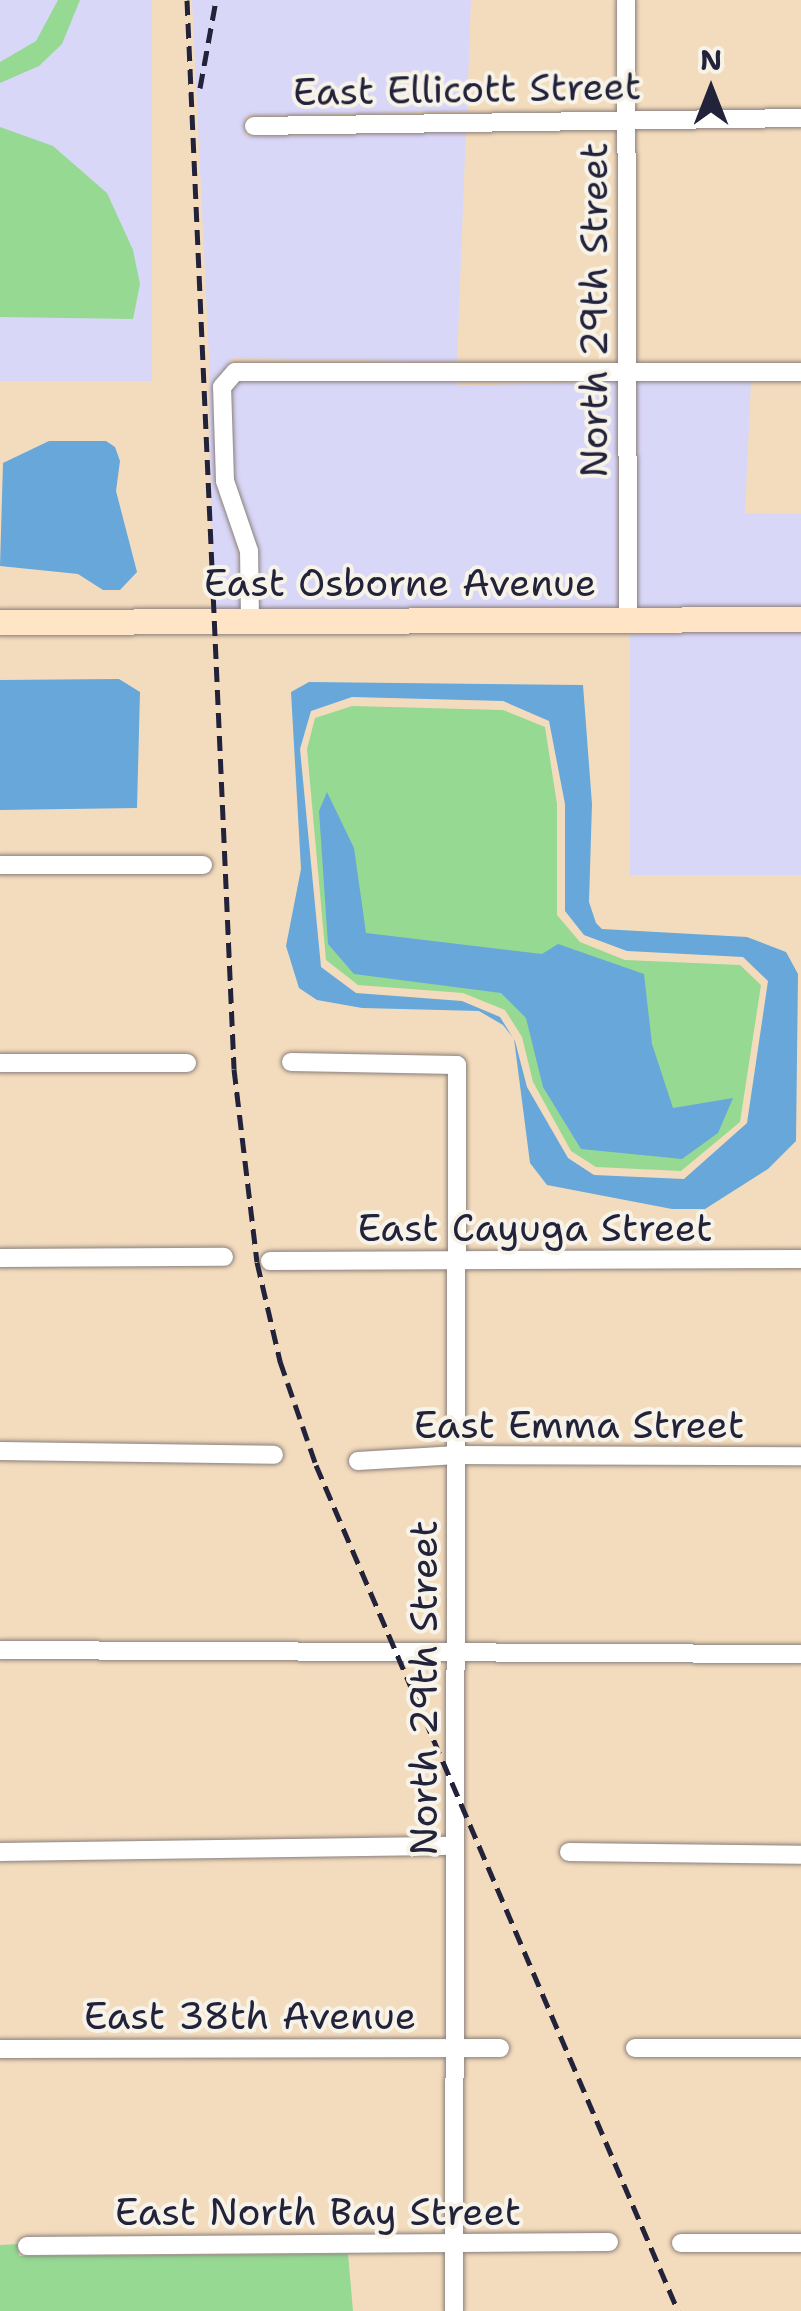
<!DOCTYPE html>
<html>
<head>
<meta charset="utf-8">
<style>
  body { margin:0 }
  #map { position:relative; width:801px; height:2311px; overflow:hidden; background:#f3dcbd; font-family:"Shantell Sans",sans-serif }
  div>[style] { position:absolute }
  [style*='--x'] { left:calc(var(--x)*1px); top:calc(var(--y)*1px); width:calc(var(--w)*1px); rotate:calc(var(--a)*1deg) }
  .built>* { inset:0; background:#d9d7f8; transform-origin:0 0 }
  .green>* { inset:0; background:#95d992 }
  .water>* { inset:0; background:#67a7da }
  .roads { filter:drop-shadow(0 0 2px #8a7f7c) drop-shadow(0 0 2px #8a7f7c) }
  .street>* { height:18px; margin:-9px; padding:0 9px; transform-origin:9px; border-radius:9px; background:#fff }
  .secondary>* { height:25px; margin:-12.5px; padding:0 12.5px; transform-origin:12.5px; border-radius:12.5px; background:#ffe4c6 }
  .rail>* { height:5px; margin-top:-2.5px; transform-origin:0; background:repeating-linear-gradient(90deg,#22223b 0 15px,transparent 0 23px) }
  span { translate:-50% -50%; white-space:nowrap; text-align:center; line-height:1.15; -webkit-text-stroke:8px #f7f3e8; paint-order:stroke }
  .street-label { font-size:38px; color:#22223b }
  .north { position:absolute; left:661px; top:40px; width:100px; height:100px; -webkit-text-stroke:8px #f7f3e8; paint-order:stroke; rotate:0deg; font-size:28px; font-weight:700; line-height:40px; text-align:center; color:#22223b }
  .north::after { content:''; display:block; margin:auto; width:35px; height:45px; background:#22223b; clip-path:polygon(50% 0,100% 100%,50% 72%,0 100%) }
</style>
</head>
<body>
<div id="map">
  <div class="built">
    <div style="left:0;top:0;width:152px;height:381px"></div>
    <div style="clip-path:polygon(192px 0,471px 0,467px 111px,245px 116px,246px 136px,466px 131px,457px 362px,234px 358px,215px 380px,216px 481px,238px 547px,241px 610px,212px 612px,209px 357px)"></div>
    <div style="clip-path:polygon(457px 381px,457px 386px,618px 381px,619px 609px,259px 610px,233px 479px,231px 391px,238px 382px)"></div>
    <div style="clip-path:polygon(635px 381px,751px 381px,745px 513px,801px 514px,801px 609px,636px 609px)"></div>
    <div style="left:630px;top:629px;width:171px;height:246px"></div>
  </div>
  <div class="green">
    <div style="clip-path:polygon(58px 0,80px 0,62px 44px,39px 66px,0 83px,0 62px,36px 41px)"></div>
    <div style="clip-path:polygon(0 127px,53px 146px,107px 193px,133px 250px,140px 284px,133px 319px,0 317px)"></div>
    <div style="clip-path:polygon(352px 706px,503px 710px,545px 727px,557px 804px,557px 915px,580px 942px,625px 960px,740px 965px,761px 985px,740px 1122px,681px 1171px,596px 1167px,571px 1151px,533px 1082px,522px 1037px,505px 1010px,463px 993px,358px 985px,326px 960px,307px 749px,315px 718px)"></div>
    <div style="clip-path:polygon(18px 2244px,19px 2256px,348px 2254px,353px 2311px,0 2311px,0 2245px)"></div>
  </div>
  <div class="water">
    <div style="clip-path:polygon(49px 441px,106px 441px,115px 447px,120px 461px,116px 491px,137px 572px,120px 590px,103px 590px,78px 574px,0 566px,3px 463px)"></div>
    <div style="clip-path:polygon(119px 679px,140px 692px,137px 808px,0 810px,0 680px)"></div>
    <div style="clip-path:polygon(evenodd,309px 682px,583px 685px,592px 804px,589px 902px,596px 923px,602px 929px,747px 937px,786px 952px,798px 974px,796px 1141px,768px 1169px,705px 1209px,672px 1209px,547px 1185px,530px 1163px,514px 1039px,503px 1025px,479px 1011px,362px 1008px,317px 1000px,299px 988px,286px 946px,301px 869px,291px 692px,309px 682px,352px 697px,503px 701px,549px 721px,565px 804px,565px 911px,584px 935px,627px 951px,743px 957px,768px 981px,747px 1123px,684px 1179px,594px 1175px,568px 1158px,527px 1087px,515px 1041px,500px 1017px,462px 1001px,356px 993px,321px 967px,300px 749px,311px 711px,352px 697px)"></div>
    <div style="clip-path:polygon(327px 792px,354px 848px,366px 933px,542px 954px,558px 944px,644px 974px,652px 1044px,673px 1108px,733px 1098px,718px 1133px,682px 1159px,581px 1149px,543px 1087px,526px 1018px,501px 993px,354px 974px,328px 944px,319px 811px)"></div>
  </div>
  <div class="roads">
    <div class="street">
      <div style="--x:626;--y:0;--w:619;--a:89.81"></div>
      <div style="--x:254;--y:126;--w:547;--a:-0.84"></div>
      <div style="--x:250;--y:620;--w:69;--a:-90.8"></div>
      <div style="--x:249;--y:551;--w:74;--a:-108.9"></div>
      <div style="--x:225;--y:481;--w:94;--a:-91.8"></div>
      <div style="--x:222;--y:387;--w:20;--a:-49"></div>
      <div style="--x:235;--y:372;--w:566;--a:0"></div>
      <div style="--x:0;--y:865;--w:203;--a:0"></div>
      <div style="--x:291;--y:1062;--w:166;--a:1"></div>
      <div style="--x:457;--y:1065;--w:1246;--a:90.14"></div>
      <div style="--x:0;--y:1063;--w:187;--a:0"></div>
      <div style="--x:0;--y:1258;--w:224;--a:-0.3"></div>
      <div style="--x:270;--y:1261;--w:531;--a:-0.22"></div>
      <div style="--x:0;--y:1451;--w:274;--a:0.8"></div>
      <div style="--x:358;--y:1461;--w:99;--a:-3.5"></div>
      <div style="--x:457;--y:1455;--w:344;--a:0.2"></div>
      <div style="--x:0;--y:1650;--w:801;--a:0.29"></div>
      <div style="--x:0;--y:1852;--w:455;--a:-0.8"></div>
      <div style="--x:569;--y:1852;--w:232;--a:0.7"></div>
      <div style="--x:635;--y:2048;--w:166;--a:0"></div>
      <div style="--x:0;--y:2049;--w:500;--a:-0.11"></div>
      <div style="--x:681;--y:2243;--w:120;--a:0"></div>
      <div style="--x:27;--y:2246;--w:582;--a:-0.39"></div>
    </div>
    <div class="secondary">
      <div style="--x:0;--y:622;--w:801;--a:-0.21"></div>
    </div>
  </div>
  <div class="rail">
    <div style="--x:187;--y:0;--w:1070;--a:87.48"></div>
    <div style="--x:234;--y:1069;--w:194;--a:83.2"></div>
    <div style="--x:257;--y:1262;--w:102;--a:76.9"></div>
    <div style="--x:280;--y:1361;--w:110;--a:70.9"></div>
    <div style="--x:316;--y:1465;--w:920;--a:66.83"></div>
    <div style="--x:200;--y:88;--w:89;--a:-79.7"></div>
  </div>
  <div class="street-label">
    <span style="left:467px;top:89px;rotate:-1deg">East Ellicott Street</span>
    <span style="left:594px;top:310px;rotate:-90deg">North 29th Street</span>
    <span style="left:400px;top:583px">East Osborne Avenue</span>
    <span style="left:535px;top:1228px">East Cayuga Street</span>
    <span style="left:579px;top:1425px">East Emma Street</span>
    <span style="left:424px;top:1688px;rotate:-90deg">North 29th Street</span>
    <span style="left:250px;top:2016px">East 38th Avenue</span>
    <span style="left:318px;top:2212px">East North Bay Street</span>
  </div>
  <div class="north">N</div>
</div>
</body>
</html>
